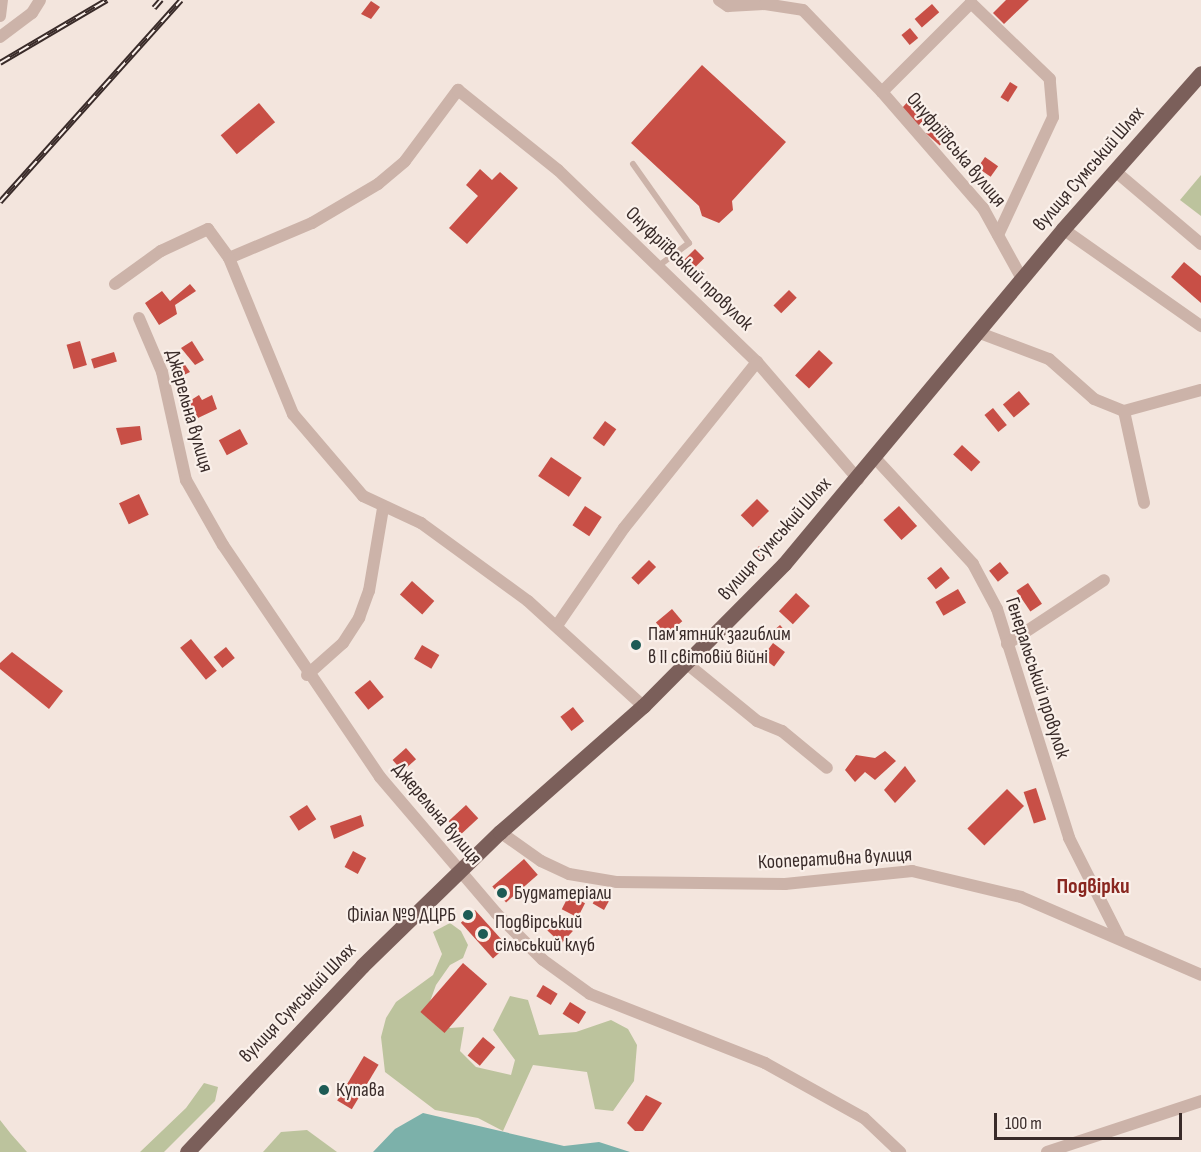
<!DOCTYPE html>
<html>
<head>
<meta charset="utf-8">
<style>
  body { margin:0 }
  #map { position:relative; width:1201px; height:1152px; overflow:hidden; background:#f3e5dd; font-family:"Sofia Sans Condensed",sans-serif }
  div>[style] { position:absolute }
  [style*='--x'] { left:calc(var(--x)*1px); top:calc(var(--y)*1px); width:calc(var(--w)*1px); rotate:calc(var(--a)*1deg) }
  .green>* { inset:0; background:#bcc39d }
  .water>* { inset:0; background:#7cb1aa }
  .building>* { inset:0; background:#c84f46; transform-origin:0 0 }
  .lane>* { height:6px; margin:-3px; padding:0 3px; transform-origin:3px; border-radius:3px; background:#ccb3a9 }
  .street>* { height:12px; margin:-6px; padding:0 6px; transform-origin:6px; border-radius:6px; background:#ccb3a9 }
  .primary>* { height:15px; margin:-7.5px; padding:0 7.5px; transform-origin:7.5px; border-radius:7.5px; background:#7b5f5a }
  .rail>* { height:6px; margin-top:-3px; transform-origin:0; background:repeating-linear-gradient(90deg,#faf0ea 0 11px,#392b29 0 22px); box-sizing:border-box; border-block:2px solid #392b29 }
  .dots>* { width:16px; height:16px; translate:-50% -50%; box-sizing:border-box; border:3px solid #faf0ea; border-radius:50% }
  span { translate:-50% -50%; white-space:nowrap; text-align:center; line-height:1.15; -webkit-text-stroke:4.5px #faf0ea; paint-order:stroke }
  .street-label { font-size:20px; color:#392b29 }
  .poi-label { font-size:20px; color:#392b29 }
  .left { translate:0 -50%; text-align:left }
  .right { translate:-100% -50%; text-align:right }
  .quarter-label { font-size:22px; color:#892720; font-weight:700 }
  .scale { position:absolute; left:994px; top:1113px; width:188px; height:27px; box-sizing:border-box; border:3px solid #392b29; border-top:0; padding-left:8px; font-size:18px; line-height:21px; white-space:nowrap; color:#392b29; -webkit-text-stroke:4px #faf0ea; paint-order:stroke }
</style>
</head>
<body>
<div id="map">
  <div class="green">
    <div style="clip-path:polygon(1201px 175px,1201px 216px,1180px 200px)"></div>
    <div style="clip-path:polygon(450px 923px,461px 931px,468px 945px,463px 958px,450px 965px,436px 985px,428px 1007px,450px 1028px,464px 1027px,460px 1051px,476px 1067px,511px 1075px,515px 1060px,493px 1030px,510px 996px,528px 1000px,539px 1035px,576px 1032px,611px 1020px,628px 1029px,637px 1045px,634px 1081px,613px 1111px,595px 1109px,587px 1072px,533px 1065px,503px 1131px,478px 1118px,435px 1110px,385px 1072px,381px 1037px,386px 1018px,396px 1002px,433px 975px,442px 954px,433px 932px)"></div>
    <div style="clip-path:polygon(204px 1083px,218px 1087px,215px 1101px,164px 1152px,140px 1152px,186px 1108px)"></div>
    <div style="clip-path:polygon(0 1120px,11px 1134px,27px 1152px,0 1152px)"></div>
    <div style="clip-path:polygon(307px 1130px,337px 1152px,263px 1152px,281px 1132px)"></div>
  </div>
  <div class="water">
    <div style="clip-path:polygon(423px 1113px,564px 1146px,599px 1142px,630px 1152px,373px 1152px,395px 1129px)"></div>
  </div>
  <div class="building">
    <div style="clip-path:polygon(1006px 0,1029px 0,1004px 24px,993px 13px)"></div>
    <div style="clip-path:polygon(371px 1px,380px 7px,371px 19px,361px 14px)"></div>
    <div style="left:932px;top:4px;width:11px;height:23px;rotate:49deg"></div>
    <div style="left:910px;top:28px;width:13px;height:11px;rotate:51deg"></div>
    <div style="clip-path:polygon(702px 65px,786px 142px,732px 201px,733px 210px,719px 223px,702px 216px,699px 206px,631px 143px)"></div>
    <div style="left:1010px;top:82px;width:9px;height:18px;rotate:32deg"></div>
    <div style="left:911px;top:98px;width:24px;height:15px;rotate:42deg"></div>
    <div style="left:259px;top:103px;width:25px;height:50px;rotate:50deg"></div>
    <div style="left:938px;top:120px;width:18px;height:18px;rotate:41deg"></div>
    <div style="left:985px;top:157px;width:16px;height:13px;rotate:35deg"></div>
    <div style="clip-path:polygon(480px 169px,492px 180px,500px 172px,518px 188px,467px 244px,449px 228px,478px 196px,466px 185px)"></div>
    <div style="left:695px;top:249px;width:13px;height:25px;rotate:45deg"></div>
    <div style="clip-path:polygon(1184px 262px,1201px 276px,1201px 303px,1171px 277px)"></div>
    <div style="clip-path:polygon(190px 284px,196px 291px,175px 305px,177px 314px,159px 325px,145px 303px,162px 291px,170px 301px)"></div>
    <div style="left:789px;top:290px;width:11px;height:22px;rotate:45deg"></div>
    <div style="left:80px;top:341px;width:25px;height:14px;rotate:74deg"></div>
    <div style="clip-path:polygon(192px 341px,204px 360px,195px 365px,181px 348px)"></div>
    <div style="left:819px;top:350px;width:19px;height:35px;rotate:43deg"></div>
    <div style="left:114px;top:352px;width:10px;height:24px;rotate:73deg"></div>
    <div style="clip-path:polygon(183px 362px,190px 372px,176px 379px,170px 370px)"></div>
    <div style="left:1019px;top:391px;width:17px;height:21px;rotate:50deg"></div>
    <div style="clip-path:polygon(199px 395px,202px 400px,212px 395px,217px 409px,198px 418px,188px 402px)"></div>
    <div style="left:993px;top:408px;width:22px;height:11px;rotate:51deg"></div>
    <div style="left:605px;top:421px;width:14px;height:21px;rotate:36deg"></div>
    <div style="clip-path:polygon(140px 426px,142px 440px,121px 445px,116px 428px)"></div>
    <div style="left:240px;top:429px;width:17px;height:24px;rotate:62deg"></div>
    <div style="left:962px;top:445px;width:25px;height:13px;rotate:43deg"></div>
    <div style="left:551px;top:457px;width:37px;height:23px;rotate:34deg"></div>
    <div style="left:139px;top:494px;width:23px;height:22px;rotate:65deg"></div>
    <div style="left:757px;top:499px;width:17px;height:23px;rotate:45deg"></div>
    <div style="left:585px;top:506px;width:20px;height:23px;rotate:33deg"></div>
    <div style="left:899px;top:506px;width:27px;height:21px;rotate:48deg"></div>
    <div style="left:759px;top:546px;width:8px;height:12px;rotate:40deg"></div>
    <div style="left:649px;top:560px;width:10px;height:25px;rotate:45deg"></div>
    <div style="left:1000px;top:562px;width:14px;height:14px;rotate:51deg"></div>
    <div style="left:941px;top:567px;width:14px;height:18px;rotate:51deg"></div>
    <div style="left:412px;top:581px;width:30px;height:18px;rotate:42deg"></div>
    <div style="left:1028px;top:583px;width:25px;height:14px;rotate:56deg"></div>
    <div style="left:958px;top:589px;width:16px;height:26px;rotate:60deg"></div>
    <div style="left:796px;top:593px;width:19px;height:25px;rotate:43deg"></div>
    <div style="left:672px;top:609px;width:16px;height:21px;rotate:50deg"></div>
    <div style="left:780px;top:625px;width:12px;height:11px;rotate:48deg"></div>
    <div style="left:191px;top:639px;width:41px;height:14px;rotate:51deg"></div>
    <div style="left:773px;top:643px;width:15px;height:18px;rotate:37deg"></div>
    <div style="left:422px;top:645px;width:20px;height:16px;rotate:30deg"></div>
    <div style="left:226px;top:647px;width:14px;height:16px;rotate:51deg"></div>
    <div style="clip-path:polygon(12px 652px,63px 691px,49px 709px,0 669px,0 663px)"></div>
    <div style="left:370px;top:680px;width:22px;height:20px;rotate:51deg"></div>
    <div style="left:573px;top:707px;width:18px;height:16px;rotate:52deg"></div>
    <div style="left:406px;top:748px;width:15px;height:18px;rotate:48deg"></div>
    <div style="clip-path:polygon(885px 751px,896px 761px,875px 780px,865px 772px,855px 782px,845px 770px,856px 755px,875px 758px)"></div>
    <div style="clip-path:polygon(905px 766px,916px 781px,895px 803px,884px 790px)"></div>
    <div style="left:1036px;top:788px;width:33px;height:13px;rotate:72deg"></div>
    <div style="left:1007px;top:789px;width:24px;height:56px;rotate:45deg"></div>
    <div style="left:307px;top:805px;width:17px;height:21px;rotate:57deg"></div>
    <div style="left:466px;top:805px;width:18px;height:24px;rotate:47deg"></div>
    <div style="clip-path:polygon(361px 815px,364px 826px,334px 839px,330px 826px)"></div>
    <div style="left:353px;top:851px;width:15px;height:18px;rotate:28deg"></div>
    <div style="left:524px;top:859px;width:21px;height:42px;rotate:49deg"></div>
    <div style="left:598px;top:894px;width:13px;height:11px;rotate:29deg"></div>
    <div style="left:569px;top:895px;width:18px;height:16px;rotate:27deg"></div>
    <div style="left:475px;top:910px;width:48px;height:19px;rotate:48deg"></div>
    <div style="left:559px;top:918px;width:19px;height:17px;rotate:43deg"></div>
    <div style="left:463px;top:963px;width:32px;height:65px;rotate:41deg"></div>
    <div style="left:543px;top:985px;width:17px;height:13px;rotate:31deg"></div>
    <div style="left:570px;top:1002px;width:19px;height:14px;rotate:32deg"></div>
    <div style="left:483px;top:1037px;width:16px;height:24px;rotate:40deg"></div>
    <div style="left:364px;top:1056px;width:17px;height:52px;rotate:31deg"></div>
    <div style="clip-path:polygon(646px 1095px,662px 1103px,643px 1131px,635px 1131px,627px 1123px)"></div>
  </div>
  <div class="lane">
    <div style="--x:633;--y:164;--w:97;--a:54.7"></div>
    <div style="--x:689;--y:243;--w:39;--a:143"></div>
  </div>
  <div class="street">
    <div style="--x:719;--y:0;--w:11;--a:34"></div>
    <div style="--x:728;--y:6;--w:37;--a:-3"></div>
    <div style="--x:765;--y:4;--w:38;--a:9"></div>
    <div style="--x:803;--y:10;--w:114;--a:46.1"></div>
    <div style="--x:0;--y:16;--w:16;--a:-83"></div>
    <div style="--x:0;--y:37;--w:40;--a:-37"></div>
    <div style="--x:32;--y:13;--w:15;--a:-58"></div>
    <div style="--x:1115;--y:171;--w:113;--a:40.3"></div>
    <div style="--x:1063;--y:229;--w:169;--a:35.1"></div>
    <div style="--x:998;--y:235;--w:130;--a:-65"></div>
    <div style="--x:1053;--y:117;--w:38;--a:-95"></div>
    <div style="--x:1050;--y:79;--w:110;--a:-136.1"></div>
    <div style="--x:971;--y:3;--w:126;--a:135"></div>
    <div style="--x:882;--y:92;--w:154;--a:49"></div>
    <div style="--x:983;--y:208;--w:81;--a:61.2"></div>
    <div style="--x:229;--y:258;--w:90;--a:-22.9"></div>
    <div style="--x:312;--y:223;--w:77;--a:-30.6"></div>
    <div style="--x:378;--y:184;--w:35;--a:-40"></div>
    <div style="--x:405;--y:161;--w:89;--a:-53.3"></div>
    <div style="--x:458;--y:90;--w:128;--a:38.7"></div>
    <div style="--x:558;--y:170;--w:277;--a:44"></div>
    <div style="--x:757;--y:362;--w:155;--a:49.2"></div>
    <div style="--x:115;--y:284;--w:57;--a:-35.7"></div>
    <div style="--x:161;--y:251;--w:52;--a:-25.1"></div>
    <div style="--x:208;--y:229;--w:36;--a:54"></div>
    <div style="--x:229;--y:258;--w:169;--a:67.7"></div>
    <div style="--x:293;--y:414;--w:108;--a:49.5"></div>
    <div style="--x:363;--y:496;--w:64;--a:25"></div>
    <div style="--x:421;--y:523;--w:132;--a:36.1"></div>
    <div style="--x:528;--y:601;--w:156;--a:42.4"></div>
    <div style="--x:139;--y:318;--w:59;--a:66.9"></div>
    <div style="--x:162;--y:372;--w:111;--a:77.5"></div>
    <div style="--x:186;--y:480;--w:75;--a:60.4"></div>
    <div style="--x:223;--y:545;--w:280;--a:55.9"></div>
    <div style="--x:380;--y:777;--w:179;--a:49.5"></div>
    <div style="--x:496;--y:913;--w:66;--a:45"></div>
    <div style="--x:543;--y:960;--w:58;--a:35.9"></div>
    <div style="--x:590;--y:994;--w:188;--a:21.5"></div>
    <div style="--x:765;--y:1063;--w:113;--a:29.1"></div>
    <div style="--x:864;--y:1118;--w:50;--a:43.4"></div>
    <div style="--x:977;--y:332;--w:77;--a:20.6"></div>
    <div style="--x:1049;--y:359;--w:60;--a:41.6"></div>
    <div style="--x:1094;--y:399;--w:32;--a:22"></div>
    <div style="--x:1124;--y:411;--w:80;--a:-15.3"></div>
    <div style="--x:1124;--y:411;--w:94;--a:77.7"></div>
    <div style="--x:875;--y:458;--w:144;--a:47.2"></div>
    <div style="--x:973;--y:564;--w:51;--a:61.9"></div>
    <div style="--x:997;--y:609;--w:240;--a:72.5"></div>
    <div style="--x:1069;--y:838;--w:111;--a:63.2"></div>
    <div style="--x:558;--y:624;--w:116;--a:-55.5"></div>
    <div style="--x:624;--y:528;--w:213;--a:-51.3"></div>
    <div style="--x:1007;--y:644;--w:116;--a:-33.4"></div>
    <div style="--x:686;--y:663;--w:92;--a:39.2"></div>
    <div style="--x:757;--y:721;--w:27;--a:22"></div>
    <div style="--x:782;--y:731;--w:58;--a:39.4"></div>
    <div style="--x:307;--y:675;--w:48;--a:-41.6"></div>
    <div style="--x:343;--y:643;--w:30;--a:-57"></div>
    <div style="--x:359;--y:618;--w:29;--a:-70"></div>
    <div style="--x:369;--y:591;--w:84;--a:-80.4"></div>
    <div style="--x:500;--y:832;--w:50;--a:35.3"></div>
    <div style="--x:541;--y:861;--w:31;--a:25"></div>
    <div style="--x:569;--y:874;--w:49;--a:9.5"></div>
    <div style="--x:617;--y:882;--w:168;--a:0.7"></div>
    <div style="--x:785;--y:884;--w:128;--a:-5.8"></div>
    <div style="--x:912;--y:871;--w:112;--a:13.4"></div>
    <div style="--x:1021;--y:897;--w:196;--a:23.4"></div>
    <div style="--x:1047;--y:1152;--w:162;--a:-18.3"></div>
  </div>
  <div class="primary">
    <div style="--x:187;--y:1152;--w:255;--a:-46.7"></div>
    <div style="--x:362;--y:966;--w:192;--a:-44.2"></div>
    <div style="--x:500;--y:832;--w:191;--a:-41.4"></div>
    <div style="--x:643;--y:706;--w:200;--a:-45.2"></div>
    <div style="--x:784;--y:564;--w:436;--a:-50.2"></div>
    <div style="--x:1063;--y:229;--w:208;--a:-48.5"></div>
  </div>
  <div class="rail">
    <div style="--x:154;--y:8;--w:11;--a:-49"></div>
    <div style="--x:0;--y:63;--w:124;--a:-30.5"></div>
    <div style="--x:0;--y:202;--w:271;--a:-48.1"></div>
  </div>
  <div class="dots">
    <div style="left:636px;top:645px;background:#1d5b55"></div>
    <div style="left:502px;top:893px;background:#1d5b55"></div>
    <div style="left:468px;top:915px;background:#1d5b55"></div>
    <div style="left:483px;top:934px;background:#1d5b55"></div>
    <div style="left:324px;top:1090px;background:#1d5b55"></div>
  </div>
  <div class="street-label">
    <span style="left:956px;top:150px;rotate:50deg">Онуфріївська вулиця</span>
    <span style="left:1089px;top:169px;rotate:-49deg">вулиця Сумський Шлях</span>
    <span style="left:689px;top:269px;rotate:44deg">Онуфріївський провулок</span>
    <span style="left:189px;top:411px;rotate:74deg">Джерельна вулиця</span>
    <span style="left:775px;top:539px;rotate:-48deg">вулиця Сумський Шлях</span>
    <span style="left:1037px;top:678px;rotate:72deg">Генеральський провулок</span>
    <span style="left:437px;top:814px;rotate:50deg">Джерельна вулиця</span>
    <span style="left:835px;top:859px;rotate:-3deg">Кооперативна вулиця</span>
    <span style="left:298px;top:1003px;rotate:-46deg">вулиця Сумський Шлях</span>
  </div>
  <div class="poi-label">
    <span class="left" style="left:648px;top:646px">Пам'ятник загиблим<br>в II світовій війні</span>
    <span class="left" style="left:514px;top:893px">Будматеріали</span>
    <span class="right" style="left:456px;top:915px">Філіал №9 ДЦРБ</span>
    <span class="left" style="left:495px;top:934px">Подвірський<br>сільський клуб</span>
    <span class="left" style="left:336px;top:1090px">Купава</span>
  </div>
  <div class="quarter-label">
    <span style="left:1093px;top:887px">Подвірки</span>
  </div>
  <div class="scale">100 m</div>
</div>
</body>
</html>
